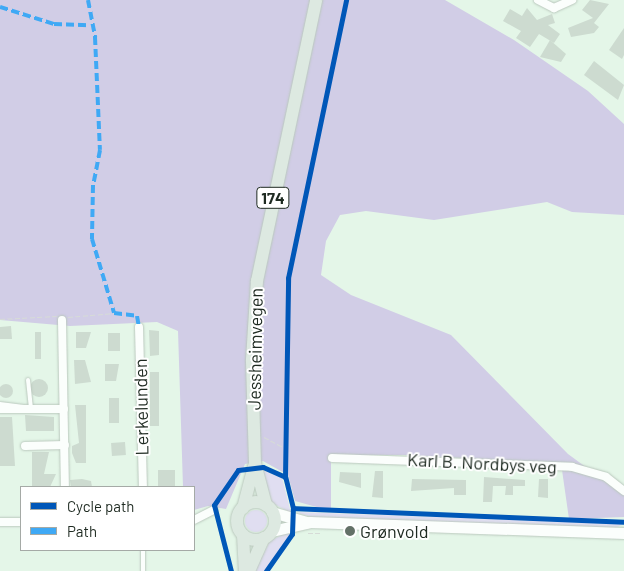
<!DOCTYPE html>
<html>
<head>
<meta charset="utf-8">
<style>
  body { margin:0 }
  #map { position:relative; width:624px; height:571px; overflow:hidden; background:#e4f6e8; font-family:Barlow,sans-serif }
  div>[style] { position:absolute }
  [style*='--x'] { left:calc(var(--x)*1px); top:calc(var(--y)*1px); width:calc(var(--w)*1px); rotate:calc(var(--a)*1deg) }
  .green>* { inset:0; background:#e0def1 }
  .round { border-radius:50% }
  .forest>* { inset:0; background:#d1cde6 }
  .building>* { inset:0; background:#cddbd0; transform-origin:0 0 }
  .path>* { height:1px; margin-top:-0.5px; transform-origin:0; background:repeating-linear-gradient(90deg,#d6dbd7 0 5px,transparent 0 7.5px) }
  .roads { filter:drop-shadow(0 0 1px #bac8bd) drop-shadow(0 0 1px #bac8bd) }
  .lane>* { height:4px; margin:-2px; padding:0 2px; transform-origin:2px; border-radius:2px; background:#fbfefc }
  .street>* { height:8px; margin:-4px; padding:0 4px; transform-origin:4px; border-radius:4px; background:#fbfefc }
  .secondary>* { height:11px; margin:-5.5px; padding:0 5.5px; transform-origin:5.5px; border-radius:5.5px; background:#fbfefc }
  .primary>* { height:12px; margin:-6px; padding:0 6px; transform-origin:6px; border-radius:6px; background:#dde9e1 }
  .primary>.ring { margin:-6px; padding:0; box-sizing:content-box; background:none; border:12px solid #dde9e1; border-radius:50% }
  .quiet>* { height:4px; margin-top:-2px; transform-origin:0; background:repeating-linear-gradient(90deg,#3fa9f5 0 8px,transparent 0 12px) }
  .cycleway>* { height:5px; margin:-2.5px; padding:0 2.5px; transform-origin:2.5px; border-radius:2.5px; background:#0057b8 }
  .dots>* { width:14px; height:14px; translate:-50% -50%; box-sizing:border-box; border:2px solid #fff; border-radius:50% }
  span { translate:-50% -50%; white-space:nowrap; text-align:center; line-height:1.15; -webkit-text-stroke:4px #fff; paint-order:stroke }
  .shield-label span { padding:1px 4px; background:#fff; border:1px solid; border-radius:4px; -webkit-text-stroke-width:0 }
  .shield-label { font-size:16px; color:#1e2a21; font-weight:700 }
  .street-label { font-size:18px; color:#1e2a21 }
  .poi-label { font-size:18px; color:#1e2a21 }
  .left { translate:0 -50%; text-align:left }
  .legend { position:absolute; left:20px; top:486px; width:175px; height:65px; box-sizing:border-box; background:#fff; border:1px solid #a5aaa6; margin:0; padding:6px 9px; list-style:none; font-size:15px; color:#1e2a21 }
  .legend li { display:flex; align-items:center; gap:10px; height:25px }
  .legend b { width:25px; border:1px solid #a5aaa6 }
</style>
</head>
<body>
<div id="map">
  <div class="green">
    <div style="clip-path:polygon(262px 470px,282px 478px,291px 513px,272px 503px)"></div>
    <div class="round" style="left:245px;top:510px;width:22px;height:22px"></div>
    <div style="clip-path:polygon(297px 513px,300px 512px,623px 524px,616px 528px,316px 518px)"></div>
    <div style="clip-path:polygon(291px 530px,289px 539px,264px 571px,254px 571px,270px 541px)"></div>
  </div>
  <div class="forest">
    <div style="clip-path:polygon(0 0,445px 0,514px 40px,588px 91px,624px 124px,624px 215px,572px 212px,547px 202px,434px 220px,366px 211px,340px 215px,326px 241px,321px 275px,351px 295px,451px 335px,568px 454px,624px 495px,624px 517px,569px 519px,561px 463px,404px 455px,331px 455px,331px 511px,295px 501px,288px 475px,263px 461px,245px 464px,226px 509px,208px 506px,194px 510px,194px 487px,183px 487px,178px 331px,157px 322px,70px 326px,0 320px)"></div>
  </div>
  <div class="building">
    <div style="clip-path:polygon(590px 0,609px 4px,594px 23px,599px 27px,594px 33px,571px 37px,568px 28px,593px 18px,582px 10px)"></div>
    <div style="clip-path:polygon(527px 8px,537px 20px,552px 14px,555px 23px,548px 25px,560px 34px,554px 43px,539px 34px,530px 47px,516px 38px,521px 31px,503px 21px,510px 9px,522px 16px)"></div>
    <div style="clip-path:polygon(624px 28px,624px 55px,622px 59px,609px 50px)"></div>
    <div style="clip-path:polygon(550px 40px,566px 54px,561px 62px,540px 57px)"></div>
    <div style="clip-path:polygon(594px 61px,624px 85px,618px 100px,584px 75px)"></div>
    <div style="clip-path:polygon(11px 326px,12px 339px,0 339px,0 327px)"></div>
    <div style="clip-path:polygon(149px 330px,159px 331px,159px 355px,150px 356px)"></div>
    <div style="left:35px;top:332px;width:6px;height:27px"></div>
    <div style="clip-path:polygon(76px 332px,91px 332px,86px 348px,76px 348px)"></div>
    <div style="left:108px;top:333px;width:12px;height:18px"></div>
    <div style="clip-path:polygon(74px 360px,85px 360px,91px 382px,75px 384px)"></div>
    <div style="clip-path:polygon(105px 364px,119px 364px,116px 381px,105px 381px)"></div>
    <div style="left:150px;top:372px;width:9px;height:54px"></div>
    <div class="round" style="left:30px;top:379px;width:18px;height:18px"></div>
    <div class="round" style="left:-1px;top:384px;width:14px;height:14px"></div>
    <div style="left:109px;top:398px;width:10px;height:25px"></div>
    <div style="clip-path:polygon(75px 405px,86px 405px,86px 463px,76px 463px,72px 453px,72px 446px,79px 443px)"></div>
    <div style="clip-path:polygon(25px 415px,54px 417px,54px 431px,26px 431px)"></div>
    <div style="clip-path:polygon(0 417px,12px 417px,15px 466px,0 466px)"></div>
    <div style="left:125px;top:442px;width:13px;height:14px;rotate:86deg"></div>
    <div style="clip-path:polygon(32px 452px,49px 452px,44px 474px,56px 474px,50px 487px,32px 487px)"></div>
    <div style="left:158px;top:470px;width:17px;height:17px"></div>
    <div style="clip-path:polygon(375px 471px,383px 471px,383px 498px,372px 497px)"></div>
    <div style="clip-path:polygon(340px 472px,361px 473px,361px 488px,339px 482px)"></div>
    <div style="clip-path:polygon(484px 477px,525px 480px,525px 486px,513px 486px,513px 495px,505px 495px,506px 486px,493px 486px,492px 502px,483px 502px)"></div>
    <div style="clip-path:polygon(82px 479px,91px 481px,92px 487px,71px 486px,70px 480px)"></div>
    <div style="clip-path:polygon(412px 479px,466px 480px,466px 495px,454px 495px,454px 488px,411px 491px)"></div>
    <div style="clip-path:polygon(539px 479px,548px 479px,548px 498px,538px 497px)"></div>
  </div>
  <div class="path">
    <div style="--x:68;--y:317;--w:47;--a:-4.9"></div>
    <div style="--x:0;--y:319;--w:57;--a:-3"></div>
    <div style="--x:264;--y:437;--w:24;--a:28"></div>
    <div style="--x:308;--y:533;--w:13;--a:0"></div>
  </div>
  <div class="roads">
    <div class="lane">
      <div style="--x:28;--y:380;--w:29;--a:84"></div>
      <div style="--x:0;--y:404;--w:26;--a:7"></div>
      <div style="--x:143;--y:550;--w:21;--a:90"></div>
    </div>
    <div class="street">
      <div style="--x:538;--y:0;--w:18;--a:27"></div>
      <div style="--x:554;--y:8;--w:20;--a:-24"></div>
      <div style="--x:62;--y:320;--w:167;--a:89"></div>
      <div style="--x:139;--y:327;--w:160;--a:88.6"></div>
      <div style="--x:0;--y:409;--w:64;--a:0"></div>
      <div style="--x:25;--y:446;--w:40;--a:-1.4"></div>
      <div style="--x:332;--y:458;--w:240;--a:2.1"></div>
      <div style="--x:572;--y:467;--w:35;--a:16"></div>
      <div style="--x:606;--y:477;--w:23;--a:38"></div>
      <div style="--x:194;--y:520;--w:22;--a:-27"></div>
      <div style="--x:0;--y:522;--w:21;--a:0"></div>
    </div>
    <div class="secondary">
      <div style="--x:272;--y:512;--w:37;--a:16"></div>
      <div style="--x:272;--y:531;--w:39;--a:-13"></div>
      <div style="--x:310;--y:522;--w:314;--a:2"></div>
    </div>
    <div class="primary">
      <div class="ring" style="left:237px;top:502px;width:26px;height:26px"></div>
      <div style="--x:266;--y:505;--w:43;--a:-104.7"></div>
      <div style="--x:255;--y:463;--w:103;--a:-91.7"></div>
      <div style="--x:252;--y:360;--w:79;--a:-86.4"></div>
      <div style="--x:257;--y:281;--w:287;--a:-78.1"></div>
      <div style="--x:243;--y:508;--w:43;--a:-75.3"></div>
      <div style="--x:243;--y:535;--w:36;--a:87"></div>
      <div style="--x:249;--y:571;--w:36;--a:-66"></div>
    </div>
  </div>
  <div class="quiet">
    <div style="--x:88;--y:0;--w:38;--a:79"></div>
    <div style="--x:95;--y:37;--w:113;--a:87.5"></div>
    <div style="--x:100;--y:150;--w:36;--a:101"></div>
    <div style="--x:93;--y:185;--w:54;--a:91.1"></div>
    <div style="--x:92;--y:239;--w:77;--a:73.4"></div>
    <div style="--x:114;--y:313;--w:23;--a:7"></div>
    <div style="--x:137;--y:316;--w:11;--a:80"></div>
    <div style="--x:0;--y:7;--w:57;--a:17.5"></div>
    <div style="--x:54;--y:24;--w:35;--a:2"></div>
  </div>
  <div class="cycleway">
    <div style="--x:293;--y:508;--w:331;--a:2.4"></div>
    <div style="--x:231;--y:571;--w:68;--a:-104.4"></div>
    <div style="--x:214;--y:505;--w:42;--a:-55.6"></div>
    <div style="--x:238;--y:470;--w:25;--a:-7"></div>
    <div style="--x:263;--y:467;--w:24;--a:24"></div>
    <div style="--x:266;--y:571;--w:45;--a:-54.9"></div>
    <div style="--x:292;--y:534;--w:26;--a:-88"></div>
    <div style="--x:293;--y:508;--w:32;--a:-104"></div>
    <div style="--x:285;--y:477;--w:199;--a:-89.1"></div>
    <div style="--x:288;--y:278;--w:284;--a:-78.2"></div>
  </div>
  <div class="dots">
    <div style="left:350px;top:531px;background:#637167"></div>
  </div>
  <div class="shield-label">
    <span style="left:273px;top:198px">174</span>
  </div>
  <div class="street-label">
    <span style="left:255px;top:349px;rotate:-89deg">Jessheimvegen</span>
    <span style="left:141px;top:407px;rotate:-91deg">Lerkelunden</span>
    <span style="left:482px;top:463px;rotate:3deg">Karl B. Nordbys veg</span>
  </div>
  <div class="poi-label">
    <span class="left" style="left:360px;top:531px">Grønvold</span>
  </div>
  <ul class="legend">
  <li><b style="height:6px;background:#0057b8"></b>Cycle path</li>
  <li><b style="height:6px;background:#3fa9f5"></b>Path</li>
  </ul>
</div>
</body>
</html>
